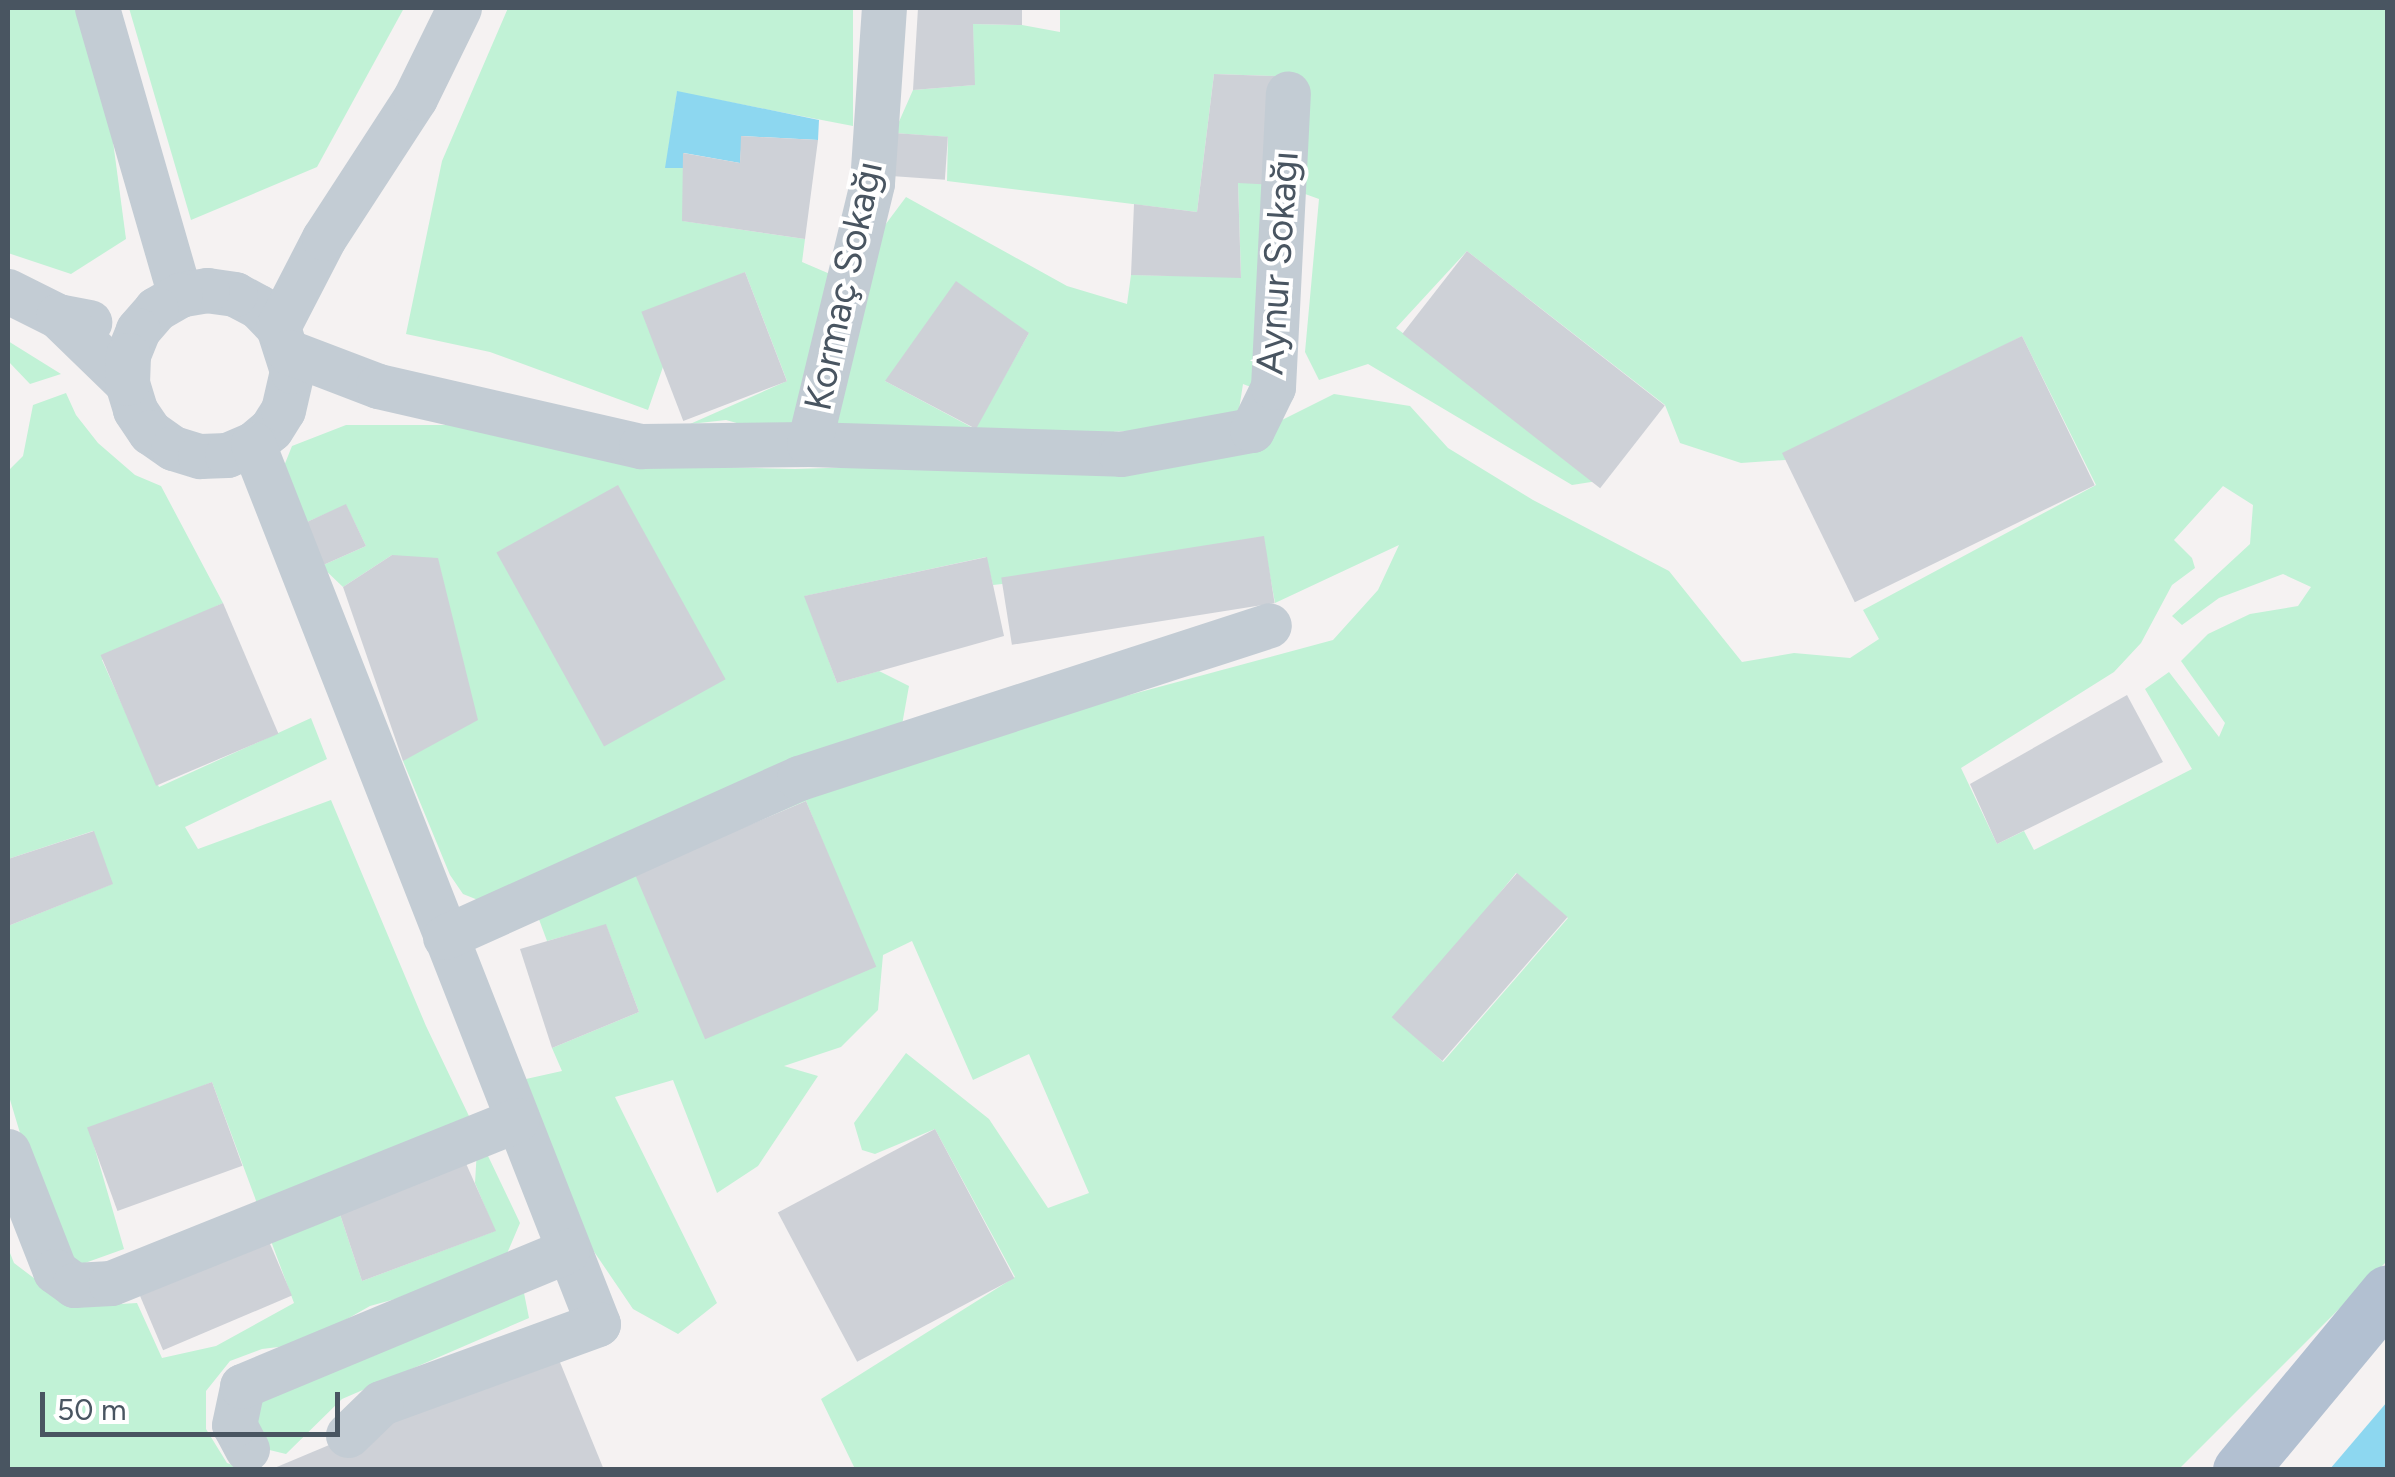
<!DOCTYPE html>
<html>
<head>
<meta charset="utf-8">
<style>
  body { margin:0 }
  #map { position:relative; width:2395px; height:1477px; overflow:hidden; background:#f5f2f2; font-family:Figtree,sans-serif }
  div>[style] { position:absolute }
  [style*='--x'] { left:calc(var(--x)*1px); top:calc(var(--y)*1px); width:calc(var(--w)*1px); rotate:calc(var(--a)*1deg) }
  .green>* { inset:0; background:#c1f2d6 }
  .water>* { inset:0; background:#8dd7f0 }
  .building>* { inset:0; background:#ced1d7; transform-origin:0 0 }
  .minor>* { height:45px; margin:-22.5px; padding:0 22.5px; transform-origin:22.5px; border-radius:22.5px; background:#c3ccd4 }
  .major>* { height:55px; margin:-27.5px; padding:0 27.5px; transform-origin:27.5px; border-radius:27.5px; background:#b2c0d1 }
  span { translate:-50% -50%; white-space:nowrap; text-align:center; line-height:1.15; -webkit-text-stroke:8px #fff; paint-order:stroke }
  .street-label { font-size:38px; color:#495561 }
  .frame { position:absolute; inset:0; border:10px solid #495561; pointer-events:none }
  .scale { position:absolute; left:40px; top:1392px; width:300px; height:45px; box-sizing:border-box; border:5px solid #495561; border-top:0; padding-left:12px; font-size:30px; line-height:35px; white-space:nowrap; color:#495561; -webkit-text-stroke:8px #fff; paint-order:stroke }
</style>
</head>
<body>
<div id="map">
  <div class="green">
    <div style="clip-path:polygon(8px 8px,80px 8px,108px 104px,126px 239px,71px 274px,8px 253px)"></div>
    <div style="clip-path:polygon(129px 8px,404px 8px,317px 167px,191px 220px)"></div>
    <div style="clip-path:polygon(evenodd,508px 8px,853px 8px,853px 126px,677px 92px,666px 167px,683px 168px,683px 221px,805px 239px,802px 262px,844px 280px,906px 197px,1067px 286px,1127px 304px,1131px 275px,1241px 277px,1238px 183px,1275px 76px,1214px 74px,1197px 212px,947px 181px,948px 137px,894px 133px,913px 90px,974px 85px,973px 24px,1022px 25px,1060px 32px,1060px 8px,2387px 8px,2387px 1261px,2179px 1469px,855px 1469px,821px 1399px,1015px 1277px,935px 1129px,875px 1154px,862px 1150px,854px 1123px,906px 1053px,989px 1119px,1048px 1208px,1089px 1193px,1029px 1054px,973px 1080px,912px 941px,883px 955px,878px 1010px,841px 1047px,784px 1066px,818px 1076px,758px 1166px,717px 1193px,673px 1080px,615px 1097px,717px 1303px,678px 1334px,633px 1309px,544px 1178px,503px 1084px,562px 1071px,552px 1048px,639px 1012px,606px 925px,547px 941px,527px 887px,483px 902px,463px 894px,450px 875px,403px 761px,392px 555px,343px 587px,321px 566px,366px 546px,346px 505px,307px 522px,284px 466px,292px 446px,346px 425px,449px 425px,717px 467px,795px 469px,1153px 458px,1270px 426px,1334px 394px,1410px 406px,1448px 448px,1533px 500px,1669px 571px,1742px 662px,1794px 653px,1850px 658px,1879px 639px,1863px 610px,2096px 485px,2022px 336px,1785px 460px,1741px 463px,1680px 443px,1665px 405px,1467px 251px,1396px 328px,1604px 480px,1572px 485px,1368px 364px,1319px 380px,1305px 352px,1319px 199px,1280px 185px,1269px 394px,1243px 384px,1238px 416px,1146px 430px,1037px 436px,751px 427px,726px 420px,690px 424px,787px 381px,745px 272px,646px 323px,664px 364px,648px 410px,490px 352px,406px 334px,442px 161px,508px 8px,1029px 333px,975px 429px,885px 381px,1029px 333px,508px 8px,2223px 486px,2253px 505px,2250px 544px,2172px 616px,2182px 625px,2219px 598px,2283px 574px,2311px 587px,2298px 606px,2250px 614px,2208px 634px,2181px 661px,2225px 723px,2219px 737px,2169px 672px,2145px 689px,2192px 769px,2034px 850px,2024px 831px,1997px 844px,1961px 768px,2114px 672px,2141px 643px,2172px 585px,2195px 568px,2192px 558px,2174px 540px,2223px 486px,508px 8px,1263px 537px,1275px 603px,1399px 545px,1378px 590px,1333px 640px,944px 745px,895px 764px,909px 686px,879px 671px,837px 683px,805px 596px,986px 557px,993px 585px,1002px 584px,1263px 537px,508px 8px,806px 801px,874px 967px,635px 872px,806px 801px,508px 8px,1516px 873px,1568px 918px,1443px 1062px,1397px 1020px,1516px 873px)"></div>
    <div style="clip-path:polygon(8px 341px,61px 374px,30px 384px,8px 361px)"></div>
    <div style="clip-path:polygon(evenodd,66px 393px,76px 415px,98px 443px,135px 475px,161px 486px,223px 603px,102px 660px,159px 787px,311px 718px,327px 759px,185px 827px,198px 849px,331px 800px,426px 1026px,520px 1223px,500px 1270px,370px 1306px,303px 1344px,262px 1349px,230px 1361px,206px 1391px,206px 1429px,227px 1463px,244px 1469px,8px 1469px,8px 1248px,14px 1263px,72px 1307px,137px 1303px,162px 1358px,216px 1346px,294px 1303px,212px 1082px,90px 1132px,124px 1249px,71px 1268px,47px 1223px,8px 1093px,8px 926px,112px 884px,93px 831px,8px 859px,8px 471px,23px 456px,33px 405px,66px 393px,478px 1132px,475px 1183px,495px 1231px,362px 1281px,337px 1205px,478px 1132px)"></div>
    <div style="clip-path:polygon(524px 1293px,529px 1318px,342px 1399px,286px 1454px,240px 1443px,249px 1367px)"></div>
  </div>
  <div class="water">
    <div style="clip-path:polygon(677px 91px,819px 120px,818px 140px,742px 136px,740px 163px,684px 153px,683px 168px,665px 168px)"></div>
    <div style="clip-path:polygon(2387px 1402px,2387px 1469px,2330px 1469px)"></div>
  </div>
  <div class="building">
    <div style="clip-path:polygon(918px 8px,1022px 8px,1022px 25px,973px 24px,975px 85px,913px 90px)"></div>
    <div style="clip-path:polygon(1214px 74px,1275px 76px,1279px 185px,1238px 183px,1241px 278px,1131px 275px,1134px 204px,1197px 212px)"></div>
    <div style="left:894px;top:133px;width:54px;height:43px;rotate:4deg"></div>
    <div style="clip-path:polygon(741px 136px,818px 140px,805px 239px,682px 221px,683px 153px,740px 163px)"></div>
    <div style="left:1467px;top:251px;width:251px;height:105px;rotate:38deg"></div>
    <div style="left:745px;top:272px;width:117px;height:111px;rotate:69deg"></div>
    <div style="clip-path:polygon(956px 281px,1029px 333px,976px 429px,885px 381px)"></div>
    <div style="left:2022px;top:336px;width:166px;height:267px;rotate:64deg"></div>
    <div style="left:618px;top:485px;width:222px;height:139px;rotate:61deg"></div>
    <div style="clip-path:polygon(346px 504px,366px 546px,321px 566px,307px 522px)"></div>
    <div style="left:1264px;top:536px;width:68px;height:266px;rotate:81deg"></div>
    <div style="clip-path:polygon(392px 555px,438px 558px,478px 720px,403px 761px,343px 587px)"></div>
    <div style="clip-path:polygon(987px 557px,1004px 636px,837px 683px,804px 596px)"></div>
    <div style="left:223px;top:603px;width:142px;height:133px;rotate:67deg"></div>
    <div style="clip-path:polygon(2127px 695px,2163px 762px,1997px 844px,1970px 784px)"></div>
    <div style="left:806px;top:801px;width:180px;height:186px;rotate:67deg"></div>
    <div style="clip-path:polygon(94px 831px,113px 884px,8px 926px,8px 859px)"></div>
    <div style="left:1517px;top:873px;width:67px;height:191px;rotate:41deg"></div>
    <div style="clip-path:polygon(606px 924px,639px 1012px,552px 1048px,520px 949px)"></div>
    <div style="left:212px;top:1082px;width:89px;height:133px;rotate:70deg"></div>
    <div style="left:935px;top:1129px;width:169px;height:178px;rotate:62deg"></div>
    <div style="clip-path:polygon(460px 1150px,496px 1231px,362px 1281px,337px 1205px)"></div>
    <div style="left:265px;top:1232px;width:69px;height:140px;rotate:67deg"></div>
    <div style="clip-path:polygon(555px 1350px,604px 1470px,272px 1470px,272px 1469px)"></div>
  </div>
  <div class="minor">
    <div style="--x:97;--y:8;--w:299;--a:73.9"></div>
    <div style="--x:8;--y:291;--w:56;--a:26.6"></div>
    <div style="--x:58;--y:316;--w:32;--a:11"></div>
    <div style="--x:58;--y:316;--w:96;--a:44.2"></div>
    <div style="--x:127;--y:383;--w:28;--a:73"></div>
    <div style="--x:135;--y:410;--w:27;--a:56"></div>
    <div style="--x:150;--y:432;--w:28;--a:35"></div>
    <div style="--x:173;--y:448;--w:28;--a:17"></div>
    <div style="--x:200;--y:456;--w:27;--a:-2"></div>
    <div style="--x:227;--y:455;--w:28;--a:-23"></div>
    <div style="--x:253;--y:444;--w:23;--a:-40"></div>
    <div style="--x:271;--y:429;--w:22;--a:-58"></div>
    <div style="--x:283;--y:410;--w:40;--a:-77"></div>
    <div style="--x:292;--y:371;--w:46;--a:-107.7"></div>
    <div style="--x:278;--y:327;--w:28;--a:-134"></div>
    <div style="--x:259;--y:307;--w:27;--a:-152"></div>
    <div style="--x:235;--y:294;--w:28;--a:-172"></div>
    <div style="--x:207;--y:290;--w:27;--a:170"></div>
    <div style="--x:180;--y:295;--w:28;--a:150"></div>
    <div style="--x:156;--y:309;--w:28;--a:131"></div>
    <div style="--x:138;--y:330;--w:27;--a:112"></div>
    <div style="--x:128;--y:355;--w:28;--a:92"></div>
    <div style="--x:278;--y:327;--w:100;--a:-62.7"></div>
    <div style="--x:324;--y:238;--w:167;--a:-57"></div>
    <div style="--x:415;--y:98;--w:100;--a:-63.9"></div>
    <div style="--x:289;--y:352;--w:95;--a:20.9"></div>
    <div style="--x:378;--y:386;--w:270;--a:12.9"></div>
    <div style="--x:641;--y:446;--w:168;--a:-0.7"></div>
    <div style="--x:809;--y:444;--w:312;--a:1.8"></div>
    <div style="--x:1121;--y:454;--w:133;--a:-10.4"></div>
    <div style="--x:1252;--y:430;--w:48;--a:-64"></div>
    <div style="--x:1273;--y:387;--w:294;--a:-87.1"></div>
    <div style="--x:253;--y:444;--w:945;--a:68.59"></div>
    <div style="--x:598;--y:1324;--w:231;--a:160"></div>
    <div style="--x:381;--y:1403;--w:46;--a:135.9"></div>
    <div style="--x:809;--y:444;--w:268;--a:-76.4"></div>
    <div style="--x:872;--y:183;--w:175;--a:-86.1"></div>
    <div style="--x:445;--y:937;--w:388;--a:-24.2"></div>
    <div style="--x:799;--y:778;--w:494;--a:-18"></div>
    <div style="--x:8;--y:1151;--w:129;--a:68.6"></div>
    <div style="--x:55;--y:1271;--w:24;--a:36"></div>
    <div style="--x:74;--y:1285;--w:37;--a:-3"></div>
    <div style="--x:111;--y:1283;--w:437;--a:-21.9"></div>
    <div style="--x:247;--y:1449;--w:27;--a:-118"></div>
    <div style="--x:234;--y:1425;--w:40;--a:-78"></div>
    <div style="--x:242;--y:1386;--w:352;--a:-22.6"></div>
  </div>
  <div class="major">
    <div style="--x:2240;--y:1470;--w:231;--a:-50.3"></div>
  </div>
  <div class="street-label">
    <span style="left:1278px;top:263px;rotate:-86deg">Aynur Sokağı</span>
    <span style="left:844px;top:286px;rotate:-78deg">Kormaç Sokağı</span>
  </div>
  <div class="frame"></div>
  <div class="scale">50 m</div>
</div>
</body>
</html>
